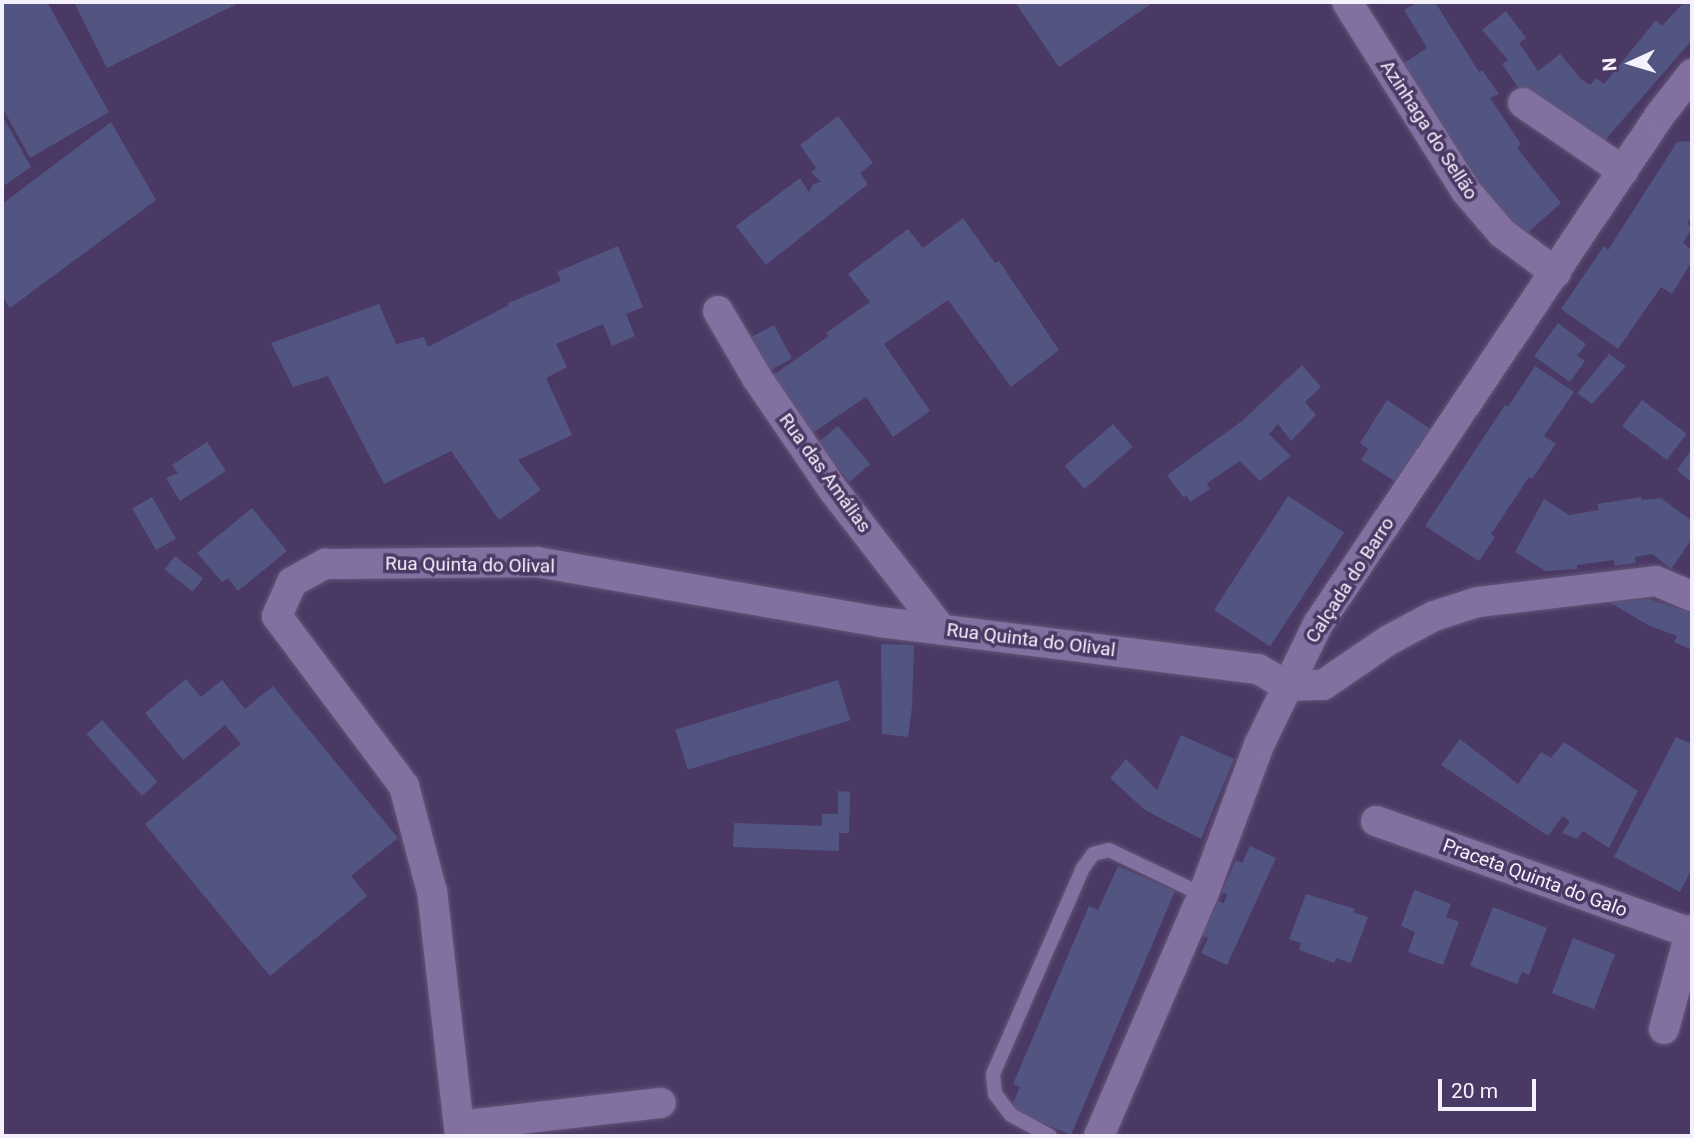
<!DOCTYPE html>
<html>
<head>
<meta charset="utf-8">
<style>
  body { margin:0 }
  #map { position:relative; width:1694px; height:1138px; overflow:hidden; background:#4b3965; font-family:Roboto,sans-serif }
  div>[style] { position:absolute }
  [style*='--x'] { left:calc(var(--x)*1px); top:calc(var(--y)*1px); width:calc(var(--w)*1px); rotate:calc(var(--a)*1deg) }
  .building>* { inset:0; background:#525482; transform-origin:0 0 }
  .roads { filter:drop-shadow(0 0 2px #645678) drop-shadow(0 0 2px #645678) }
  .service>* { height:14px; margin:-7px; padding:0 7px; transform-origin:7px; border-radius:7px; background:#8270a0 }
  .minor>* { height:30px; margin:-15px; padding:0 15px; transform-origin:15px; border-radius:15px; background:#8270a0 }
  span { translate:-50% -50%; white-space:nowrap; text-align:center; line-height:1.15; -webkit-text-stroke:7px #4b3965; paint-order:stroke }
  .street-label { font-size:19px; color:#f4f1fc }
  .frame { position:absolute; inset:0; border:4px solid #f4f1fc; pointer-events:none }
  .north { position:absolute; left:1596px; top:28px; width:70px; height:70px; -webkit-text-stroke:5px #4b3965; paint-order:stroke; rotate:266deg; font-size:19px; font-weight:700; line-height:28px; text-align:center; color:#f4f1fc }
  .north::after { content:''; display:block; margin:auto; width:24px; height:32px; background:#f4f1fc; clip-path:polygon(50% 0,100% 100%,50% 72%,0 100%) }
  .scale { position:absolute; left:1438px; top:1079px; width:98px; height:32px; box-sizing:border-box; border:4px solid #f4f1fc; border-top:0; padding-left:9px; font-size:21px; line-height:24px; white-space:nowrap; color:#f4f1fc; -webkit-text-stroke:5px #4b3965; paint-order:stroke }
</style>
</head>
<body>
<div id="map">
  <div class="building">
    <div style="clip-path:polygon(2px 2px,47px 2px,109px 112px,30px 158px,2px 107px)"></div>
    <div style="clip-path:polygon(74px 2px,241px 2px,107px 68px)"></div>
    <div style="clip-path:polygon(1015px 2px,1154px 2px,1059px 67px)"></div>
    <div style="clip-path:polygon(1418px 2px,1435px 2px,1479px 72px,1482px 70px,1499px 94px,1490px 98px,1521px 144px,1517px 148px,1561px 203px,1525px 235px,1471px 183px,1399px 66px,1427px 48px,1404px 10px)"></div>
    <div style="clip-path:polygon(1684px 2px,1692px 2px,1692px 40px,1600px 146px,1539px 107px,1518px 87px,1502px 64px,1508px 60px,1482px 30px,1506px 11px,1526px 38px,1519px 43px,1538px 71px,1560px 54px,1581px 79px,1590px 85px,1596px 78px,1604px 84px,1656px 20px,1662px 26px)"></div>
    <div style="clip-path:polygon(2px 115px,31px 167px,2px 187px)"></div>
    <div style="clip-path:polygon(838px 116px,873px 163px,860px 173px,868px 184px,766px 265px,736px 226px,800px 178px,809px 192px,813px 184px,821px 182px,811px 172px,816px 168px,800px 145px)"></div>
    <div style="clip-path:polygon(111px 122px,156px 200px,10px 308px,2px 296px,2px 204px)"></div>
    <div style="clip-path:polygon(1692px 141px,1692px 217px,1687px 223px,1692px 228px,1683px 243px,1692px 250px,1692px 261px,1672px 294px,1661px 287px,1618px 349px,1561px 309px,1604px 246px,1608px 250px,1677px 142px)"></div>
    <div style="clip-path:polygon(963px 218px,995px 263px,999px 261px,1059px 350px,1011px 387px,948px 300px,884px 344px,930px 411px,893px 437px,866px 397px,811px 434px,766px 380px,829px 336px,826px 333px,870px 302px,848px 274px,908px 229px,923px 248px)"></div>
    <div style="clip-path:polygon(618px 246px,643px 307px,626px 314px,635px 336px,612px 346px,603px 324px,556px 344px,567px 367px,546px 378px,572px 435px,518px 460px,541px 490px,499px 520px,451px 451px,384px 484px,328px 376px,293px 387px,271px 343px,379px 304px,396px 344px,424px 337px,428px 347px,509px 305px,508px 303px,561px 281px,557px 272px)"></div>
    <div style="clip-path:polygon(1558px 323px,1586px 344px,1577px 356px,1585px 361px,1570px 382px,1534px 356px)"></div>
    <div style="left:774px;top:325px;width:38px;height:30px;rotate:62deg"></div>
    <div style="clip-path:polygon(1609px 354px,1626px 366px,1592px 404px,1577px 393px)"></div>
    <div style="clip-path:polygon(1302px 365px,1321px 387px,1305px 402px,1316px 415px,1291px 441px,1278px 424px,1269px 434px,1291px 456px,1260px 481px,1240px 461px,1207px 483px,1210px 489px,1190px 502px,1186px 495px,1184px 498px,1167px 475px,1242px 421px)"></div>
    <div style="clip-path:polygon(1535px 366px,1574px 392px,1544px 436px,1556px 444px,1532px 479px,1529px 477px,1491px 534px,1495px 537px,1479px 561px,1425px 526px,1505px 405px,1508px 407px)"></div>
    <div style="clip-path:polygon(1387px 400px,1432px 430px,1396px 482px,1361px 460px,1368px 449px,1360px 443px)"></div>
    <div style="left:1642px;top:400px;width:56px;height:33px;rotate:37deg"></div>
    <div style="left:1113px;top:424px;width:30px;height:64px;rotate:49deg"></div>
    <div style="left:838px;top:426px;width:50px;height:27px;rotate:50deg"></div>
    <div style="clip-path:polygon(207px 442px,226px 471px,180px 501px,166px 478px,178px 473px,172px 465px)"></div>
    <div style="clip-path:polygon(1692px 449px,1692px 483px,1677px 470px)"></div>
    <div style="left:1288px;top:496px;width:67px;height:136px;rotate:33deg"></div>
    <div style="left:152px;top:497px;width:48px;height:23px;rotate:60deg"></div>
    <div style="clip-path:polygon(1641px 497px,1642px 500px,1661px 498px,1692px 521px,1692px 539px,1671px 569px,1652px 554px,1635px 557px,1636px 563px,1615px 566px,1614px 560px,1577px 565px,1577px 569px,1545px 571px,1515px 552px,1544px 499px,1569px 515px,1599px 510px,1597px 504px)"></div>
    <div style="clip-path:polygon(252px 508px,287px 551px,238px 591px,228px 578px,222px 582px,197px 553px)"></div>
    <div style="left:175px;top:556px;width:36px;height:17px;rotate:38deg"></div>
    <div style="clip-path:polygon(1649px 599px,1692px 613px,1692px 650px,1674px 642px,1677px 636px,1650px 626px,1609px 602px)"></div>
    <div style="clip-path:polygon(881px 644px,914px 645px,912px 707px,908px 737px,882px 734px)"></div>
    <div style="clip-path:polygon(186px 679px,201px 697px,222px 680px,245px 709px,273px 686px,398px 838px,351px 876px,367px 896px,270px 976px,145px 824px,241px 744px,225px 725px,183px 760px,145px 713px)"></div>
    <div style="left:838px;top:680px;width:42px;height:170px;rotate:73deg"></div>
    <div style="left:102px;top:720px;width:83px;height:21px;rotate:48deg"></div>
    <div style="clip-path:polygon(1181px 735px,1234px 759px,1201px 839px,1145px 810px,1110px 778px,1126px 759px,1157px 790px)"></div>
    <div style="clip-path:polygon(1676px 737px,1692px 744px,1692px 868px,1680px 892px,1614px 857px)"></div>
    <div style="clip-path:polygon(1460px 739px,1518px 784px,1541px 752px,1551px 758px,1564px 742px,1638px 791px,1609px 848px,1583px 831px,1577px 839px,1562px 833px,1570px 822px,1563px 816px,1548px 836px,1441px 765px)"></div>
    <div style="clip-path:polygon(838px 791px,850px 792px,849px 833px,839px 833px,839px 851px,733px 847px,734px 823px,822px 826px,822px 814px,838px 814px)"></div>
    <div style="clip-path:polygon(1250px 846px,1276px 858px,1227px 965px,1201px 953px,1208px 938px,1202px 935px,1218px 901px,1224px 903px,1227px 895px,1222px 892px,1236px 860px,1242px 863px)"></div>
    <div style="clip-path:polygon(1118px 866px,1175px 891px,1071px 1135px,1010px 1109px,1020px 1087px,1013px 1084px,1089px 906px,1098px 910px)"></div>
    <div style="clip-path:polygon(1414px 890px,1451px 904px,1446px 917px,1459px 922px,1443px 965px,1408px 952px,1415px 932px,1401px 926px)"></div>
    <div style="clip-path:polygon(1306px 894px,1355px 909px,1353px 912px,1368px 917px,1351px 963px,1336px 958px,1334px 963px,1299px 950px,1301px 943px,1289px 939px)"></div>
    <div style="clip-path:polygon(1493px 907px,1547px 928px,1529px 975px,1522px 972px,1517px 984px,1470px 966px)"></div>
    <div style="left:1573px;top:938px;width:45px;height:59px;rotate:21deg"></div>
  </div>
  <div class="roads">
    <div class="service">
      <div style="--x:1050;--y:1136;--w:44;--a:-151.7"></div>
      <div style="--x:1011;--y:1115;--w:26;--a:-127"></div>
      <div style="--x:995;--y:1094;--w:20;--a:-96"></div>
      <div style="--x:993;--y:1074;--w:225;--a:-66.4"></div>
      <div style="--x:1083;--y:868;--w:17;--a:-54"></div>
      <div style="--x:1093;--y:854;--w:16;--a:-14"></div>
      <div style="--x:1109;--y:850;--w:104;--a:25.6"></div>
    </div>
    <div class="minor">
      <div style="--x:1347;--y:2;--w:223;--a:57.8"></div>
      <div style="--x:1466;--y:191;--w:55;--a:49.4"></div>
      <div style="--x:1502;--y:233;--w:67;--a:36.5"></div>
      <div style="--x:1523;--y:103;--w:121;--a:34.2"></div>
      <div style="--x:718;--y:311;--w:78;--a:59.8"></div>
      <div style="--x:757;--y:378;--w:137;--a:55.7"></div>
      <div style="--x:834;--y:491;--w:175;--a:52.2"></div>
      <div style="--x:1376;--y:821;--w:333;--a:19.6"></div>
      <div style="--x:1690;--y:933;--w:4;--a:-56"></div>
      <div style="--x:1664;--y:1029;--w:99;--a:-74.8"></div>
      <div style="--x:460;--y:1136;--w:246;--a:-96.5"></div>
      <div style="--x:432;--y:892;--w:110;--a:-104.8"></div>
      <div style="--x:404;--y:786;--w:212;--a:-126.8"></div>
      <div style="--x:277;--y:616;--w:37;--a:-66"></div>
      <div style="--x:292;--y:582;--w:38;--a:-29"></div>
      <div style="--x:325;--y:564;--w:212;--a:-0.5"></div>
      <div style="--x:537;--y:562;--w:348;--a:9.9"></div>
      <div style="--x:880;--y:622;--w:381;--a:7.1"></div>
      <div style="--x:1258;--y:669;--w:34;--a:30"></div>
      <div style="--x:1287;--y:686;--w:36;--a:-2"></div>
      <div style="--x:1323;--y:685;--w:80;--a:-34.3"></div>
      <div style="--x:1389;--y:640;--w:51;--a:-28.1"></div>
      <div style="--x:1434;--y:616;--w:46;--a:-17.7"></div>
      <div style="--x:1478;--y:602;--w:179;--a:-6.7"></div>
      <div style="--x:1656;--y:581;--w:39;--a:23"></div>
      <div style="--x:465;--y:1136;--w:16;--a:-47"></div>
      <div style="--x:476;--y:1124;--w:186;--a:-6.5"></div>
      <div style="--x:1099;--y:1136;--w:262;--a:-66.7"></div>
      <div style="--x:1203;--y:895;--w:160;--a:-69.5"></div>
      <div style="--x:1259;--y:745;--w:135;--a:-64"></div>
      <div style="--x:1318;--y:624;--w:613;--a:-56.1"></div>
      <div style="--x:1660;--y:115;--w:52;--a:-52"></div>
    </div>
  </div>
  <div class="street-label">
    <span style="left:1429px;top:130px;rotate:57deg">Azinhaga do Sellão</span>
    <span style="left:825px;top:473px;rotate:54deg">Rua das Amálias</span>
    <span style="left:470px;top:565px;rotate:1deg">Rua Quinta do Olival</span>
    <span style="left:1350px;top:580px;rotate:-57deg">Calçada do Barro</span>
    <span style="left:1031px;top:640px;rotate:7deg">Rua Quinta do Olival</span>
    <span style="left:1535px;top:878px;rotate:20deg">Praceta Quinta do Galo</span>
  </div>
  <div class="frame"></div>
  <div class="north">N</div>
  <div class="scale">20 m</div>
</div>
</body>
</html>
